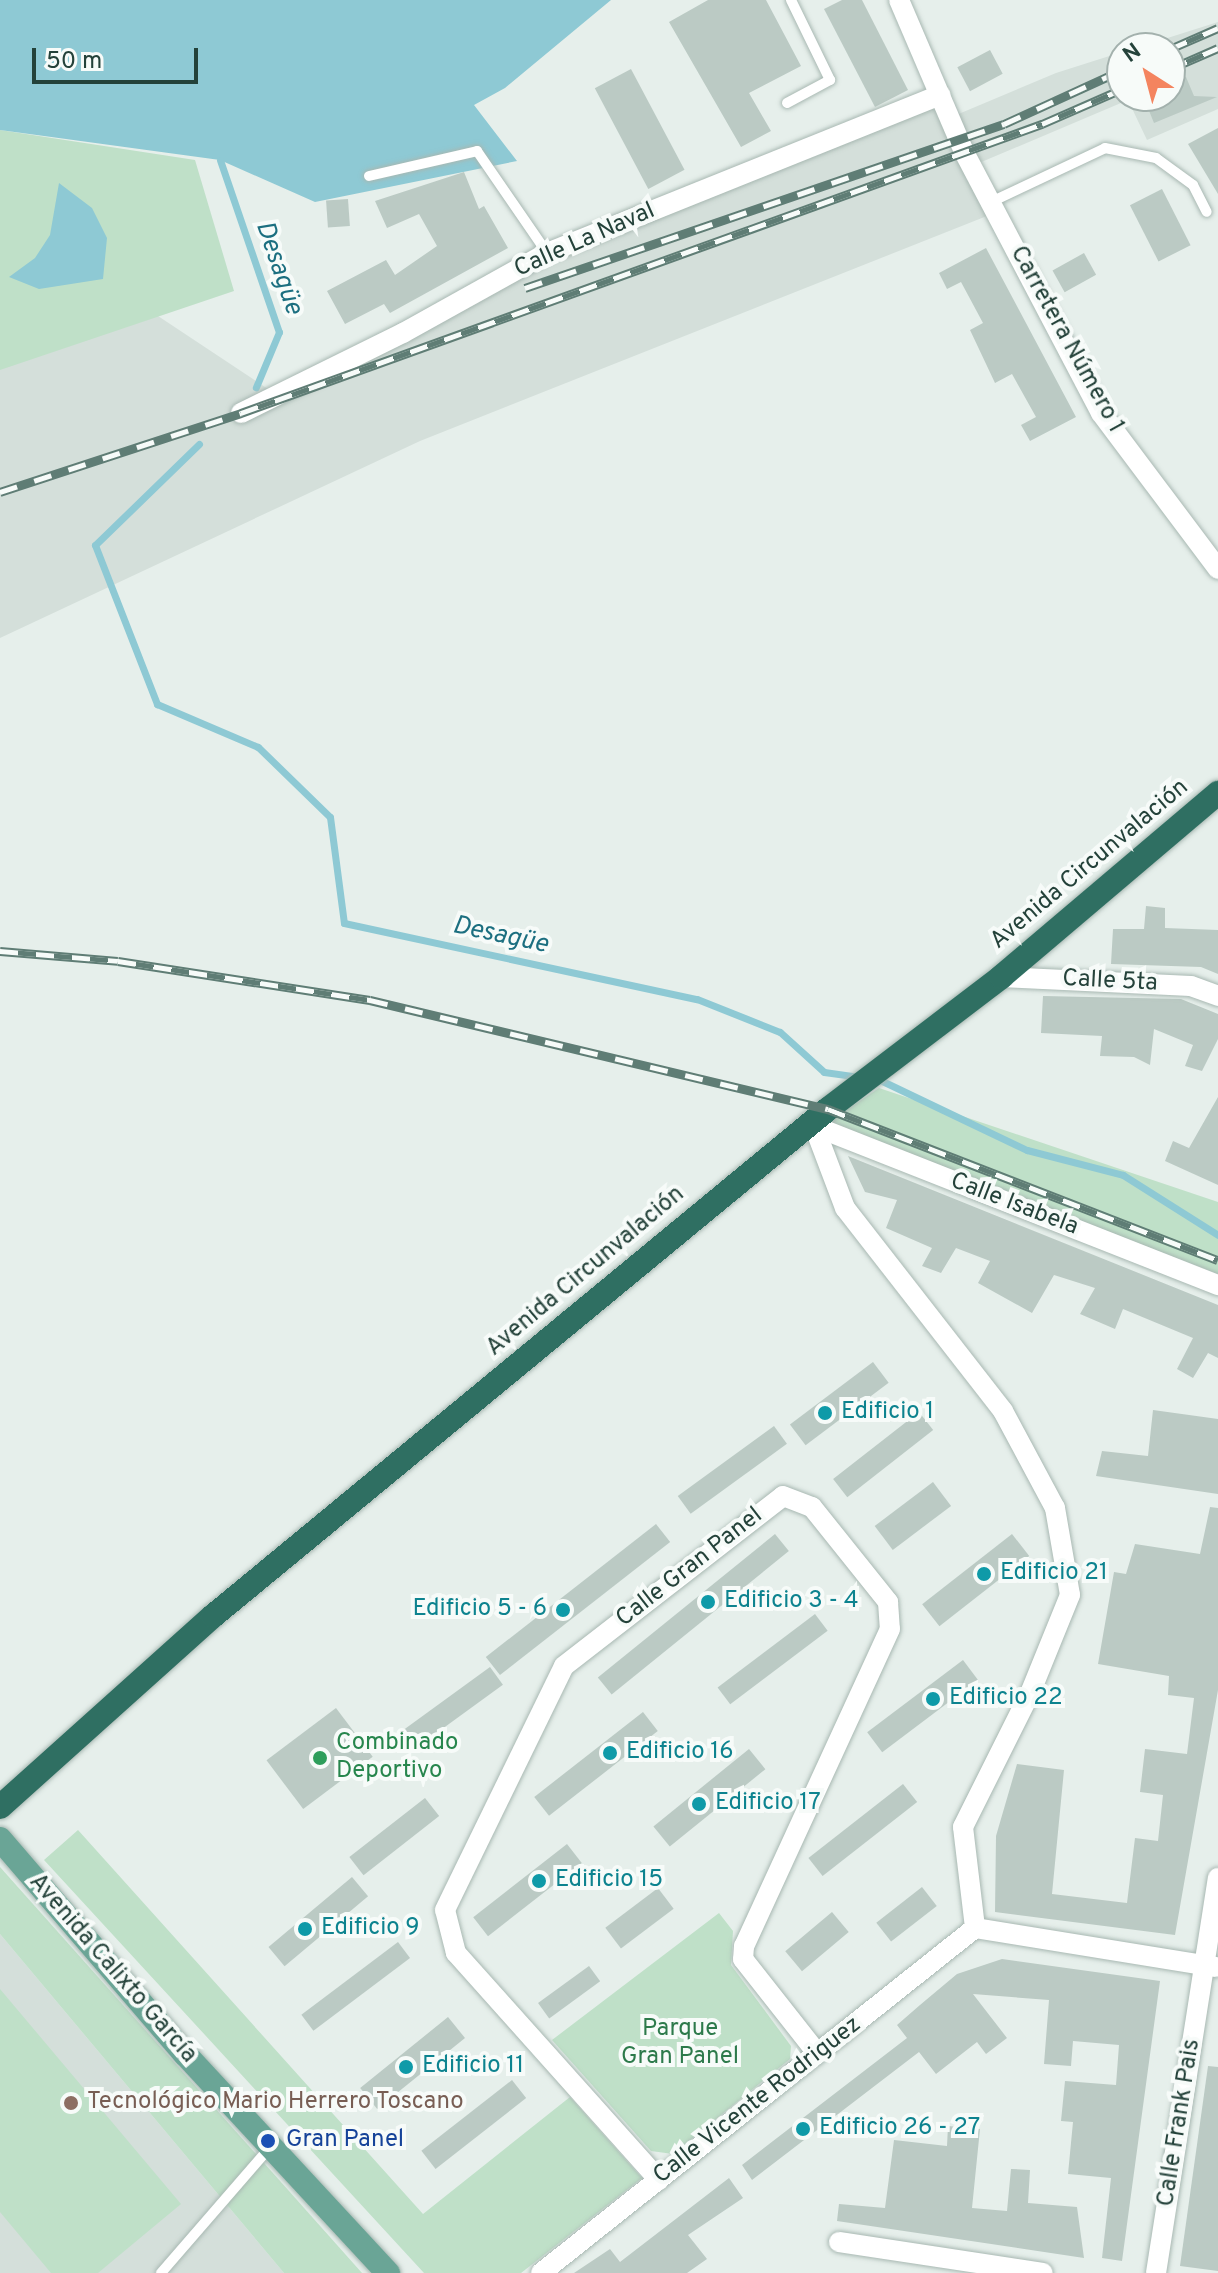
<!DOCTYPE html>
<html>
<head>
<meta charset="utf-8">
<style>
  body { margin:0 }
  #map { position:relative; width:1218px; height:2273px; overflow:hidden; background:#e6efeb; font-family:Overpass,sans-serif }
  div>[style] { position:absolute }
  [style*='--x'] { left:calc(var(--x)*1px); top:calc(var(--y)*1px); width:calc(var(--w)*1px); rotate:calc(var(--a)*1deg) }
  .built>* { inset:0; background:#d4dfda }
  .green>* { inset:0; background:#bfe0c8 }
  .water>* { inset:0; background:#8ec9d4 }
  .stream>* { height:7px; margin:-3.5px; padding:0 3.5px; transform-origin:3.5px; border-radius:3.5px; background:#8ec9d4 }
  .building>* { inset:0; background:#bbcac4; transform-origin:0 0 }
  .roads { filter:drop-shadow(0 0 2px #a8b8b2) drop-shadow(0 0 2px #a8b8b2) }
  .lane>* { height:10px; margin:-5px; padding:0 5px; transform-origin:5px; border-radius:5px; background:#fff }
  .street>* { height:20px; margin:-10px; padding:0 10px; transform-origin:10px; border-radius:10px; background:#fff }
  .primary>* { height:24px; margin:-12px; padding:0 12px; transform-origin:12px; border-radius:12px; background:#6aa596 }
  .highway>* { height:24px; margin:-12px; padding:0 12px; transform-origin:12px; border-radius:12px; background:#2f6f62 }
  .rail>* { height:9px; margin-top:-4.5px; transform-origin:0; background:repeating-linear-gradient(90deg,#f7fbf9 0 18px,#5f7d75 0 36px); box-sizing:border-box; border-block:2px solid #5f7d75 }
  .dots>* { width:22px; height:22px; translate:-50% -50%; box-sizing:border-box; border:4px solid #f7fbf9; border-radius:50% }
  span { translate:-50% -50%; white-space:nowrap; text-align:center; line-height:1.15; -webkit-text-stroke:8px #f7fbf9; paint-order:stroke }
  .street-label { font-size:24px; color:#24423a }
  .culture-label { font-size:24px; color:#0d838f }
  .left { translate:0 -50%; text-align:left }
  .right { translate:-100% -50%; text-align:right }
  .leisure-label { font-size:24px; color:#27864d }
  .park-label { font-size:24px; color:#2d7a4b }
  .education-label { font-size:24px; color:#785e54 }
  .transit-label { font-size:24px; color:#164399 }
  .water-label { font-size:26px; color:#1c6f80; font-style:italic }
  .north { position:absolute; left:1106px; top:32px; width:80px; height:80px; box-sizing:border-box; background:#f7fbf9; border:2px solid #a3b1ad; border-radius:50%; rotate:324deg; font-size:22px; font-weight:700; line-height:32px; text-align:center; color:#24423a }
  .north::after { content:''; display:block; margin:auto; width:28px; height:36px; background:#f4845f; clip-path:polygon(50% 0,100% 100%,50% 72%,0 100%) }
  .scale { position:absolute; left:32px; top:48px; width:166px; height:36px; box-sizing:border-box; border:4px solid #24423a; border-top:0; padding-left:10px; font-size:24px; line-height:28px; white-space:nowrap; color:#24423a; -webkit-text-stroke:6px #f7fbf9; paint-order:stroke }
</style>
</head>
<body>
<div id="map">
  <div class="built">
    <div style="clip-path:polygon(1218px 22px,1218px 109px,1147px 140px,1128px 100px,972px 166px,997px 212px,420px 441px,0 638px,0 367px,158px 316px,277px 395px,547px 253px,941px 98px,949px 118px,1056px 73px,1122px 52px,1122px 96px,1170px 96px,1170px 48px,1136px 48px)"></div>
    <div style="clip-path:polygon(0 1934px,284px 2273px,0 2273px)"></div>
  </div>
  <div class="green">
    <div style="clip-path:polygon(0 130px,195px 160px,234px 291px,0 370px)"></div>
    <div style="clip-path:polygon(879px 1088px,1218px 1202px,1218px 1274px,827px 1123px)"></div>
    <div style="clip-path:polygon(78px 1830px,423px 2214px,570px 2097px,642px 2178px,521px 2273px,424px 2273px,44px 1860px)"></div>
    <div style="clip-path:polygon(0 1867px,362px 2273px,284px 2273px,0 1934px)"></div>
    <div style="clip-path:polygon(719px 1913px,733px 1931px,731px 1965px,791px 2046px,790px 2059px,673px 2154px,651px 2151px,552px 2040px)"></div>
    <div style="clip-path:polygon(0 1989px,181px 2204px,98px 2273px,51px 2273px,0 2212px)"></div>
  </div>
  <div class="water">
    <div style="clip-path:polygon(0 0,611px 0,505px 88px,474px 105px,517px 161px,315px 202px,220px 160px,0 130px)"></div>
    <div style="clip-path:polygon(59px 183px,92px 208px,107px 238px,103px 279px,39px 289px,9px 277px,35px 258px,50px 235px)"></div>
  </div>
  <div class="stream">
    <div style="--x:220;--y:160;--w:182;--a:71.1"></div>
    <div style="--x:279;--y:332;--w:60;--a:112.7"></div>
    <div style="--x:199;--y:444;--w:145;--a:135.8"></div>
    <div style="--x:95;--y:545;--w:171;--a:68.7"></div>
    <div style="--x:157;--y:704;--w:110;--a:23.1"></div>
    <div style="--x:258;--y:747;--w:100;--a:44.2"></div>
    <div style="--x:330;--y:817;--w:107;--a:82.5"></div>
    <div style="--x:344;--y:923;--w:361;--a:12.2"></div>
    <div style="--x:697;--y:999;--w:89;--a:21.7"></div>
    <div style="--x:780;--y:1032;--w:59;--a:42.3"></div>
    <div style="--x:824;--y:1072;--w:37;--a:8"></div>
    <div style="--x:878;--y:1079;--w:165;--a:25.5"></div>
    <div style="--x:1027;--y:1150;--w:99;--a:14.6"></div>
    <div style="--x:1123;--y:1175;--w:112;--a:32.3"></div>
  </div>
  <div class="building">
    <div style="clip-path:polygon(708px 0,766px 0,801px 66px,749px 93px,771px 131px,741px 147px,669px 22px)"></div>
    <div style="clip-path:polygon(842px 0,862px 0,908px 90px,875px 107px,824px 9px)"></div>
    <div style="left:990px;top:50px;width:27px;height:37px;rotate:62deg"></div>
    <div style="left:631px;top:69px;width:114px;height:41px;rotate:62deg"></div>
    <div style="clip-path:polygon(1186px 77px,1194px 96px,1217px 97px,1154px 123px,1143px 96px,1170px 96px,1170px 84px)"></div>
    <div style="clip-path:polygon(1218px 128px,1218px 194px,1188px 144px)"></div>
    <div style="clip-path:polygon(464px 172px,479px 209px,484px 206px,508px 248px,390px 313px,384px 304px,345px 324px,327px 291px,386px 260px,395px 275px,437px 246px,419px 214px,387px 228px,375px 201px)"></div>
    <div style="left:1162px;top:189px;width:63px;height:36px;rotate:63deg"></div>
    <div style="left:348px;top:199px;width:27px;height:22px;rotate:86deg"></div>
    <div style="clip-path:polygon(986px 248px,1076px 417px,1030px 441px,1021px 425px,1036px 417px,1012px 374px,995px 383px,970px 330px,983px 323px,961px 282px,947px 289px,939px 273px)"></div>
    <div style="left:1084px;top:253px;width:25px;height:36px;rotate:61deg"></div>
    <div style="clip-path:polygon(1146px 906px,1165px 908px,1165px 928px,1218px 930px,1218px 974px,1201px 967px,1111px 964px,1113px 929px,1144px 929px)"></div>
    <div style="clip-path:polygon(1043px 996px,1181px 999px,1218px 1014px,1218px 1039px,1202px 1071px,1185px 1066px,1193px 1045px,1154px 1029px,1150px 1065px,1134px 1057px,1100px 1056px,1102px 1036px,1041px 1033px)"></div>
    <div style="clip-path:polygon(1218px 1097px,1218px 1185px,1165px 1161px,1173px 1141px,1189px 1148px)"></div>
    <div style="clip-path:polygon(848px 1156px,1218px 1305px,1218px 1358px,1208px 1353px,1193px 1378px,1177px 1369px,1193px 1338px,1123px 1309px,1115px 1329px,1080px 1314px,1095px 1288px,1054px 1275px,1032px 1313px,978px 1283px,990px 1261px,956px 1248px,941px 1273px,922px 1266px,932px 1248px,886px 1228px,897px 1200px,865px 1192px)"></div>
    <div style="left:873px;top:1362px;width:26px;height:104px;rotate:53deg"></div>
    <div style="clip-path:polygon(1153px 1410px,1218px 1419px,1218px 1494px,1096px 1476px,1102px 1451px,1148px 1456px)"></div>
    <div style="left:919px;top:1412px;width:23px;height:109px;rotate:52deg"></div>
    <div style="left:774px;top:1426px;width:22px;height:119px;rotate:54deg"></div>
    <div style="left:933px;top:1482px;width:30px;height:73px;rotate:53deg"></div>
    <div style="clip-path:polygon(1210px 1507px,1218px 1508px,1218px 1690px,1175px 1935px,995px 1912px,996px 1836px,1017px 1764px,1064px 1770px,1052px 1894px,1127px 1903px,1135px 1838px,1158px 1841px,1163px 1795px,1140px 1792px,1145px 1749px,1187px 1754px,1194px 1698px,1168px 1695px,1169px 1676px,1098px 1664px,1114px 1572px,1126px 1574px,1135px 1544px,1200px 1554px)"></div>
    <div style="left:656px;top:1524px;width:23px;height:216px;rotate:52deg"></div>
    <div style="left:775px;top:1534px;width:22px;height:228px;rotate:51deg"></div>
    <div style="left:1012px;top:1534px;width:28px;height:114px;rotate:52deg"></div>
    <div style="left:815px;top:1614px;width:21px;height:122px;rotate:53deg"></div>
    <div style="left:963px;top:1660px;width:25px;height:120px;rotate:53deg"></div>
    <div style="left:490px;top:1667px;width:22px;height:116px;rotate:54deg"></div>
    <div style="left:336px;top:1708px;width:61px;height:87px;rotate:53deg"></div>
    <div style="left:643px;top:1712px;width:24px;height:138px;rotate:52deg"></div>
    <div style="left:749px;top:1749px;width:26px;height:123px;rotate:51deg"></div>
    <div style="left:903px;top:1784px;width:23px;height:120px;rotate:52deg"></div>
    <div style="left:425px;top:1798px;width:23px;height:96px;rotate:52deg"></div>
    <div style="left:567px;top:1844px;width:24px;height:119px;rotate:52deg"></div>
    <div style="left:352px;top:1877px;width:25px;height:109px;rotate:50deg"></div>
    <div style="left:922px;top:1887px;width:24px;height:58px;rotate:52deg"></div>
    <div style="left:658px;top:1888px;width:26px;height:66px;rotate:53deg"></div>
    <div style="left:832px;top:1912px;width:26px;height:61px;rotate:50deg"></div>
    <div style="left:398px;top:1942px;width:20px;height:121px;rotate:53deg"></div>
    <div style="clip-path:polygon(1002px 1959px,1160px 1981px,1122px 2261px,1102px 2258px,1111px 2178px,1068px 2174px,1073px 2122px,1061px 2121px,1065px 2081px,1116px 2085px,1119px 2045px,1073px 2041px,1071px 2066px,1044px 2064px,1049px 2000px,973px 1994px,1007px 2038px,986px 2054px,977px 2042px,936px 2074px,919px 2052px,752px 2180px,742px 2165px,907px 2038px,897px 2025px,920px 2005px,957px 1974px)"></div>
    <div style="left:589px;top:1966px;width:19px;height:63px;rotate:54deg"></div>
    <div style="left:448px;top:2017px;width:27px;height:113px;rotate:51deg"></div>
    <div style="clip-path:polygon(1208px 2066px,1218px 2067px,1218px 2271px,1180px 2266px)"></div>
    <div style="left:512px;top:2080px;width:23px;height:115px;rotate:52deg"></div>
    <div style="clip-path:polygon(948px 2126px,980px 2129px,972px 2208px,1007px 2211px,1011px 2169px,1030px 2170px,1028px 2203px,1077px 2207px,1084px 2258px,837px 2221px,839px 2204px,885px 2208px,894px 2140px,947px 2146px)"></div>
    <div style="clip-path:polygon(729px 2178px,743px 2198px,688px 2235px,707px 2259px,687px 2273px,574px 2273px,610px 2249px,620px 2262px)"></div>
  </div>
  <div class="roads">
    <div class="lane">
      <div style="--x:787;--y:103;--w:49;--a:-28.1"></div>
      <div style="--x:830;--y:80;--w:89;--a:-116"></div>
      <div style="--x:369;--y:176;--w:111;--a:-13"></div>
      <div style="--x:477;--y:151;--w:124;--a:55.5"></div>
      <div style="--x:991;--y:202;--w:126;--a:-25.3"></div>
      <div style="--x:1105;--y:148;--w:52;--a:11.1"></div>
      <div style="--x:1156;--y:158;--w:46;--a:36.1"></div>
      <div style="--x:1193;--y:185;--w:30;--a:63"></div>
      <div style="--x:161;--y:2273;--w:168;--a:-49.1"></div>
    </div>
    <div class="street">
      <div style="--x:899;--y:0;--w:165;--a:66.8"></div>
      <div style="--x:964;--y:152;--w:295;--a:62.3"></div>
      <div style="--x:1101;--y:413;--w:195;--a:53.1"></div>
      <div style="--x:241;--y:413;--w:181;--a:-26.3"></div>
      <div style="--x:403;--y:333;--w:165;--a:-29.1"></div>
      <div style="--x:547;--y:253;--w:424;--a:-21.9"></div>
      <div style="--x:1001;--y:977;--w:190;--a:2.7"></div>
      <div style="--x:1191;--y:986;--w:29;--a:20"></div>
      <div style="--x:809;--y:1124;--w:440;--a:21.5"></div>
      <div style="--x:814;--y:1126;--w:88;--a:69.3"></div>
      <div style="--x:845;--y:1208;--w:257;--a:52.1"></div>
      <div style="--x:1003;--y:1411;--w:110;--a:61.8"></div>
      <div style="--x:1055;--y:1508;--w:88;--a:80.2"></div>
      <div style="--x:1070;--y:1595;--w:104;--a:112.1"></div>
      <div style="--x:1031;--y:1691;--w:152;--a:116.6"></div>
      <div style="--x:963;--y:1827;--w:102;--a:83.2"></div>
      <div style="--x:975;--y:1928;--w:244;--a:9.2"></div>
      <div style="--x:659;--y:2180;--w:305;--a:-131.8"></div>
      <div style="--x:456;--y:1953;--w:44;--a:-104.3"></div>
      <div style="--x:445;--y:1910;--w:271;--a:-64"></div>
      <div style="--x:564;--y:1666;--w:277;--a:-37.8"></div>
      <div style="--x:783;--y:1496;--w:31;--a:21"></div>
      <div style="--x:812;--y:1507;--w:122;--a:51.3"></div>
      <div style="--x:888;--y:1602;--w:27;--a:86"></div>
      <div style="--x:890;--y:1629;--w:349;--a:114.7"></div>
      <div style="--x:744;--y:1946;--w:13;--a:94"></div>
      <div style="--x:743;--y:1959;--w:120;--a:51.8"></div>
      <div style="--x:839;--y:2242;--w:206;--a:8.6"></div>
      <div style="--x:541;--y:2273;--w:554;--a:-38.48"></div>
      <div style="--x:1156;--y:2273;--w:400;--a:-81.1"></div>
    </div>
    <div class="primary">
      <div style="--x:0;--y:1839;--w:284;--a:49.3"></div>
      <div style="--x:185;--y:2054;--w:299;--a:47.2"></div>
    </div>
    <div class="highway">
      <div style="--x:0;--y:1807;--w:286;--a:-41.9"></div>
      <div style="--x:213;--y:1616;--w:797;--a:-39.5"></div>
      <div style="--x:828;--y:1109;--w:218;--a:-37.3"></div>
      <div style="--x:1001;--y:977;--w:285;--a:-40.3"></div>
    </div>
  </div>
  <div class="rail">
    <div style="--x:1170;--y:49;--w:52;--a:-23.6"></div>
    <div style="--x:1170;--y:69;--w:52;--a:-23.6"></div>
    <div style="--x:525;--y:288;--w:506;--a:-18.9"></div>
    <div style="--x:1004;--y:124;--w:120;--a:-24.6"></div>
    <div style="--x:0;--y:492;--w:254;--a:-18.1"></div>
    <div style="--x:241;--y:413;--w:852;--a:-19.84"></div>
    <div style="--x:1042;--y:124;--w:87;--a:-23.6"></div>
    <div style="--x:0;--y:951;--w:118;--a:4.8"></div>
    <div style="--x:118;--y:961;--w:255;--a:8.8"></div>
    <div style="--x:370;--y:1000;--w:471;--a:13.4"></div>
    <div style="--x:828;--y:1109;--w:418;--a:21.2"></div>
  </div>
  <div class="dots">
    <div style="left:825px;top:1413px;background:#0f9aa8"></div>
    <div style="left:984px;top:1574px;background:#0f9aa8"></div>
    <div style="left:708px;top:1602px;background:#0f9aa8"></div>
    <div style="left:563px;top:1610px;background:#0f9aa8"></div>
    <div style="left:933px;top:1699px;background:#0f9aa8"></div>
    <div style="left:610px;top:1753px;background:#0f9aa8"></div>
    <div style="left:320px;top:1758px;background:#2e9e5b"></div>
    <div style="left:699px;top:1804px;background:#0f9aa8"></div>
    <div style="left:539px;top:1881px;background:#0f9aa8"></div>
    <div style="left:305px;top:1929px;background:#0f9aa8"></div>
    <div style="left:406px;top:2067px;background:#0f9aa8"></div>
    <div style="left:71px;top:2103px;background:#8d6e63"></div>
    <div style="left:803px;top:2129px;background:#0f9aa8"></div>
    <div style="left:268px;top:2141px;background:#1a4fb4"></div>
  </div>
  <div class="street-label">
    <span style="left:585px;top:241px;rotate:-24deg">Calle La Naval</span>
    <span style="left:1066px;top:340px;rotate:61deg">Carretera Número 1</span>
    <span style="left:1090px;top:865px;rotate:-40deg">Avenida Circunvalación</span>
    <span style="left:1110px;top:982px;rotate:3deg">Calle 5ta</span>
    <span style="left:1014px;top:1205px;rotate:21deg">Calle Isabela</span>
    <span style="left:586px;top:1272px;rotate:-40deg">Avenida Circunvalación</span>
    <span style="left:690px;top:1568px;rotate:-38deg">Calle Gran Panel</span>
    <span style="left:112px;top:1969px;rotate:49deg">Avenida Calixto García</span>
    <span style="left:758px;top:2101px;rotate:-38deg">Calle Vicente Rodriguez</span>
    <span style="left:1180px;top:2123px;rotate:-81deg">Calle Frank Pais</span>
  </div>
  <div class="culture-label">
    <span class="left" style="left:841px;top:1413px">Edificio 1</span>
    <span class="left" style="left:1000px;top:1574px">Edificio 21</span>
    <span class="left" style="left:724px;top:1602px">Edificio 3 - 4</span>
    <span class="right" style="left:547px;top:1610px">Edificio 5 - 6</span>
    <span class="left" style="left:949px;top:1699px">Edificio 22</span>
    <span class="left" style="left:626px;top:1753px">Edificio 16</span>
    <span class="left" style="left:715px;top:1804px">Edificio 17</span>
    <span class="left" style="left:555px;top:1881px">Edificio 15</span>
    <span class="left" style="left:321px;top:1929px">Edificio 9</span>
    <span class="left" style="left:422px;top:2067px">Edificio 11</span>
    <span class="left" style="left:819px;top:2129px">Edificio 26 - 27</span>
  </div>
  <div class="leisure-label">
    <span class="left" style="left:336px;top:1758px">Combinado<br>Deportivo</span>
  </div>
  <div class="park-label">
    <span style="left:680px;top:2044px">Parque<br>Gran Panel</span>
  </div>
  <div class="education-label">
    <span class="left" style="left:87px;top:2103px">Tecnológico Mario Herrero Toscano</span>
  </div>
  <div class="transit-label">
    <span class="left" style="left:286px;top:2141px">Gran Panel</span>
  </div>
  <div class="water-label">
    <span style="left:278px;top:268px;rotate:71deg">Desagüe</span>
    <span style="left:500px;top:936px;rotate:12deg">Desagüe</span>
  </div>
  <div class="north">N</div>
  <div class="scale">50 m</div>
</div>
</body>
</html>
